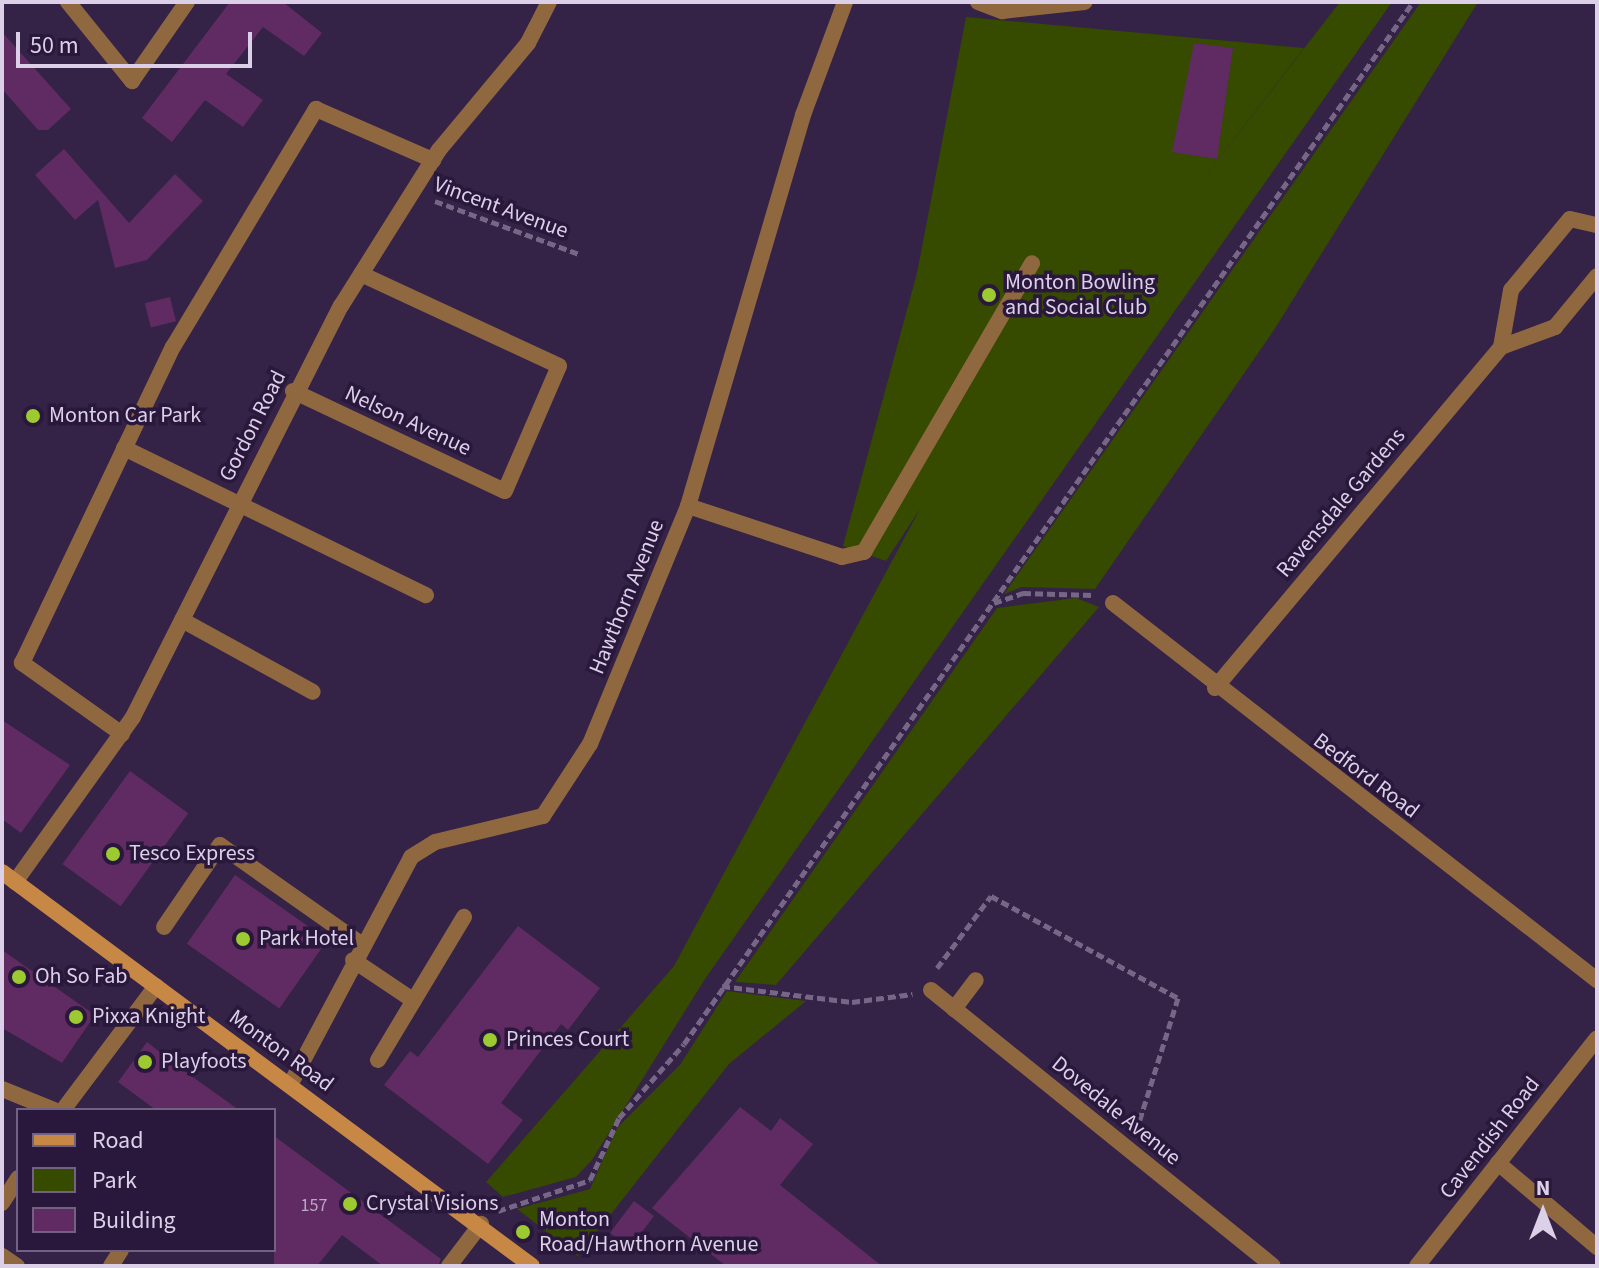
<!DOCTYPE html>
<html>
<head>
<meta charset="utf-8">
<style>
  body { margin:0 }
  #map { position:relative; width:1599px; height:1268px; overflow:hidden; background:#342247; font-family:"Source Sans 3",sans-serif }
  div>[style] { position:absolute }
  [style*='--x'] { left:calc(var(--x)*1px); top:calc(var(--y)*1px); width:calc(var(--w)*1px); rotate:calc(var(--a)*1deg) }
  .green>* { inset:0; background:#364a00 }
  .building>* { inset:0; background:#5f2b62; transform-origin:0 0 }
  .path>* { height:5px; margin-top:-2.5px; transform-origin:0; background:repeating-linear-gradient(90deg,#776787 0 8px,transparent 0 12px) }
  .lane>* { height:16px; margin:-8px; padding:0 8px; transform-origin:8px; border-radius:8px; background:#906840 }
  .street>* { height:16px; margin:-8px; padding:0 8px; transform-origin:8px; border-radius:8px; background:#906840 }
  .secondary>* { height:16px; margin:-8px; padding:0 8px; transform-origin:8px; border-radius:8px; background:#c88845 }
  .dots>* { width:22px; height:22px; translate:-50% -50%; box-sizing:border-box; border:4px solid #2a183c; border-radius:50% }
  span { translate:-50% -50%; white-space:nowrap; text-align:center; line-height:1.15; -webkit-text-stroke:7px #2a183c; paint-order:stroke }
  .number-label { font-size:18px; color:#bca7c6 }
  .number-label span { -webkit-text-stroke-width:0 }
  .street-label { font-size:22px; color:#dbd0e8 }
  .poi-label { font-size:22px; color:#dbd0e8 }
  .left { translate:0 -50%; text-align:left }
  .frame { position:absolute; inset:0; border:4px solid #dbd0e8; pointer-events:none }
  .legend { position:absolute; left:16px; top:1108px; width:260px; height:144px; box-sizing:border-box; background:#2a183c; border:2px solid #716281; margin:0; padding:10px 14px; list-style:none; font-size:24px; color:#dbd0e8 }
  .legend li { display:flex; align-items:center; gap:16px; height:40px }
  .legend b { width:40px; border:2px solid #716281 }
  .north { position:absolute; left:1503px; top:1172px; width:80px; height:80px; -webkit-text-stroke:6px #2a183c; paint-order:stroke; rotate:0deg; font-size:22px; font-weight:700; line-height:32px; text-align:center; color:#dbd0e8 }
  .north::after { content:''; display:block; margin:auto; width:28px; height:36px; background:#dbd0e8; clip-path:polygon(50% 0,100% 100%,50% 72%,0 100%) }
  .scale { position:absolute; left:16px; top:32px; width:236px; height:36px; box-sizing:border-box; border:4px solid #dbd0e8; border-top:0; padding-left:10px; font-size:24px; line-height:28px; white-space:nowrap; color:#dbd0e8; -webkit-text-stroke:6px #2a183c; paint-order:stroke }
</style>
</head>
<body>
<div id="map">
  <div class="green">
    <div style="clip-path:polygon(1340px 2px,1392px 2px,705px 979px,592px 1160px,576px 1177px,503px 1197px,486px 1182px,674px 966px,920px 509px,886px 561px,843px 546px,917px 273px,966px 17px,1304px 48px,1183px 205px)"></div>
    <div style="clip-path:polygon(1421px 2px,1478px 2px,1274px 330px,1095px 589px,1022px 587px,1004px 594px)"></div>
    <div style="clip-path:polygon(1076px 598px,1099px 607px,776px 985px,735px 982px,997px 608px)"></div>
    <div style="clip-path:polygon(727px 991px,806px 1001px,729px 1064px,578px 1256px,517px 1209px,590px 1189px,617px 1128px,680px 1065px)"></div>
  </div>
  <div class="building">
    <div style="clip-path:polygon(230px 2px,283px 2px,322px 33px,304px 56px,263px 27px,226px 74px,263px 100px,243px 127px,205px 100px,172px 142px,142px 118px)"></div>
    <div style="clip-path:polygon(2px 32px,71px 109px,48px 130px,38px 130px,2px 89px)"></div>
    <div style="clip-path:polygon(1194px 43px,1233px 48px,1217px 159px,1172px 152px)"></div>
    <div style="clip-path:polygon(64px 149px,129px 223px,175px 174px,203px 201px,147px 260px,115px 268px,98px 200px,75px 220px,35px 175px)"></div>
    <div style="left:170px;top:297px;width:25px;height:26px;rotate:76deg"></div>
    <div style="clip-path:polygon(2px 720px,70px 765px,21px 833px,2px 819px)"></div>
    <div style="left:130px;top:771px;width:72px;height:115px;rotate:36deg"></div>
    <div style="left:235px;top:875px;width:113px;height:84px;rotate:35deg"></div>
    <div style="clip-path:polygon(518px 926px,600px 988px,568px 1030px,561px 1024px,501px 1103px,523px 1120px,488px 1164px,384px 1085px,410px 1051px,418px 1057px)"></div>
    <div style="clip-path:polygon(2px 950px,95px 1015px,62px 1063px,2px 1028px)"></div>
    <div style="clip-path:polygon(147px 1042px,183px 1070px,239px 1110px,156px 1110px,118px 1082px)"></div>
    <div style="clip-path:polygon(740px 1107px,771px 1131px,780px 1118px,813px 1144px,780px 1185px,882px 1266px,726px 1266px,652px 1208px)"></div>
    <div style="clip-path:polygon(274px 1136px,441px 1259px,438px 1266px,383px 1266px,342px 1235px,317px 1266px,274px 1266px)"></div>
    <div style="left:634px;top:1201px;width:25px;height:40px;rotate:37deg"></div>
  </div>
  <div class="path">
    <div style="--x:435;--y:201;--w:153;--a:20.2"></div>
    <div style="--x:994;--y:603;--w:31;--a:-19"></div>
    <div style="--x:1023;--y:593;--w:70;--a:1.6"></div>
    <div style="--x:937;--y:968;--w:90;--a:-53.1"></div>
    <div style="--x:991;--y:896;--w:213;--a:28.6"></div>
    <div style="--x:1178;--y:998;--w:134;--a:107.4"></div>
    <div style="--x:722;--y:986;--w:131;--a:7"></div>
    <div style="--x:852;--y:1002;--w:61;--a:-7.6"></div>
    <div style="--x:498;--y:1211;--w:97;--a:-18.6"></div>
    <div style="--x:590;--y:1180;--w:68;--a:-64.9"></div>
    <div style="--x:619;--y:1118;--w:98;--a:-48.7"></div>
    <div style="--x:684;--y:1044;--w:1272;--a:-55.02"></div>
  </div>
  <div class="lane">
    <div style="--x:978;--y:2;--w:26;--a:21"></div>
    <div style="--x:1002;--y:11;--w:83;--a:-6.2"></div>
    <div style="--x:361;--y:274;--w:218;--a:24.9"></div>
    <div style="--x:559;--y:366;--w:136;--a:113.4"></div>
    <div style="--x:124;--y:448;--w:336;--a:26"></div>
    <div style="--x:688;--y:506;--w:162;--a:18.3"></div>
    <div style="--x:842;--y:557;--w:23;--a:-13"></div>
    <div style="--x:864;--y:552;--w:334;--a:-59.8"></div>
    <div style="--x:122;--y:734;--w:123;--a:-144.6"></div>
    <div style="--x:22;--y:663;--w:350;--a:-64.5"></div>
    <div style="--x:173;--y:347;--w:278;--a:-59"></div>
    <div style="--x:316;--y:109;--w:128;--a:23.6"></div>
    <div style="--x:164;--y:927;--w:99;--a:-55.7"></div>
    <div style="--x:220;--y:845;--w:172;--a:35.1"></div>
    <div style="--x:353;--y:960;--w:73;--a:33.9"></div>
    <div style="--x:378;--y:1060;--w:167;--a:-59"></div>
    <div style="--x:2;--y:1089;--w:56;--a:22"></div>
    <div style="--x:111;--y:1266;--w:19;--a:-58"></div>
    <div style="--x:449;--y:1266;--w:53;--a:-52.7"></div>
  </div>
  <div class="street">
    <div style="--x:68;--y:2;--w:102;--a:51"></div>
    <div style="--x:132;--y:81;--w:96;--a:-55.2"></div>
    <div style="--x:1501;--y:347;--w:58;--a:-20.3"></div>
    <div style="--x:1555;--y:327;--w:66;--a:-50.5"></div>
    <div style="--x:293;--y:391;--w:234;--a:25.3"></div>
    <div style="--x:1113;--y:603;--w:614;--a:37.92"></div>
    <div style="--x:182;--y:620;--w:149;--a:28.8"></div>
    <div style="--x:1215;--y:688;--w:445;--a:-50"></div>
    <div style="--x:1501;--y:347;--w:58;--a:-80"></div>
    <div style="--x:1511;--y:290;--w:92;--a:-50.3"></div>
    <div style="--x:1570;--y:219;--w:28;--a:13"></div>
    <div style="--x:15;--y:882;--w:203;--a:-54.4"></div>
    <div style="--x:133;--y:717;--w:461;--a:-63.2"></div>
    <div style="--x:341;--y:306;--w:184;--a:-57.9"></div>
    <div style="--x:439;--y:150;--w:139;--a:-50.2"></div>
    <div style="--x:528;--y:43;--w:46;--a:-62.9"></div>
    <div style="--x:931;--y:990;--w:439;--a:38.9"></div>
    <div style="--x:954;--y:1009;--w:36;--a:-53"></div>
    <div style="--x:290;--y:1085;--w:258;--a:-62"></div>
    <div style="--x:411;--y:857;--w:28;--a:-32"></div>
    <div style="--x:435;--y:842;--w:111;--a:-13.5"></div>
    <div style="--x:543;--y:816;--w:86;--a:-56.9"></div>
    <div style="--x:590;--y:744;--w:257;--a:-67.6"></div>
    <div style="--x:688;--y:506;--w:408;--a:-73.6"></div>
    <div style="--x:803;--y:115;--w:121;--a:-69.6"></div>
    <div style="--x:63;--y:1110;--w:155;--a:-53.1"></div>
    <div style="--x:1498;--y:1163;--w:130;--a:40.3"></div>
    <div style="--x:2;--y:1203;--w:30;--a:-57"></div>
    <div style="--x:2;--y:1256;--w:18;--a:34"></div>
    <div style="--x:1417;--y:1266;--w:290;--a:-51.7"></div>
  </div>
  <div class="secondary">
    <div style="--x:2;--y:872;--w:660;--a:36.63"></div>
  </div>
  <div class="dots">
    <div style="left:989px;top:295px;background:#9dca31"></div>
    <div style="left:33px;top:416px;background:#9dca31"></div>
    <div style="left:113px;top:854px;background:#9dca31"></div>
    <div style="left:243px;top:939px;background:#9dca31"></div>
    <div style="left:19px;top:977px;background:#9dca31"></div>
    <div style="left:76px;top:1017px;background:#9dca31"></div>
    <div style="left:490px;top:1040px;background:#9dca31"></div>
    <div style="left:145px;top:1062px;background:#9dca31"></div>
    <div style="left:350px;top:1204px;background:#9dca31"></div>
    <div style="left:523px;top:1232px;background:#9dca31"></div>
  </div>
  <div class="number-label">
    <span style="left:314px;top:1206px">157</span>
  </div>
  <div class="street-label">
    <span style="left:501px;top:208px;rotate:20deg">Vincent Avenue</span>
    <span style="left:408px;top:421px;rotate:25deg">Nelson Avenue</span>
    <span style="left:253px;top:426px;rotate:-63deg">Gordon Road</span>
    <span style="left:1341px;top:503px;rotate:-50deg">Ravensdale Gardens</span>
    <span style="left:627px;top:597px;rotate:-68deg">Hawthorn Avenue</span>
    <span style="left:1366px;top:776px;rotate:37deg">Bedford Road</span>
    <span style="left:281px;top:1051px;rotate:36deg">Monton Road</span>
    <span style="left:1116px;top:1111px;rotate:39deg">Dovedale Avenue</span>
    <span style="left:1490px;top:1138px;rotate:-52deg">Cavendish Road</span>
  </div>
  <div class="poi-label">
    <span class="left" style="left:1005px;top:295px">Monton Bowling<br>and Social Club</span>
    <span class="left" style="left:49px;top:416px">Monton Car Park</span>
    <span class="left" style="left:129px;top:854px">Tesco Express</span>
    <span class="left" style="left:259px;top:939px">Park Hotel</span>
    <span class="left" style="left:35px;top:977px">Oh So Fab</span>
    <span class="left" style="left:92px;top:1017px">Pixxa Knight</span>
    <span class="left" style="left:506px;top:1040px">Princes Court</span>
    <span class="left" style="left:161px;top:1062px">Playfoots</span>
    <span class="left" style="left:366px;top:1204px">Crystal Visions</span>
    <span class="left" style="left:539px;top:1232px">Monton<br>Road/Hawthorn Avenue</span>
  </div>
  <div class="frame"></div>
  <ul class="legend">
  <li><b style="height:10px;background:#c88845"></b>Road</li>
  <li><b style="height:22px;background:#364a00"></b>Park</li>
  <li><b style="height:22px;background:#5f2b62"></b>Building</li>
  </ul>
  <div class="north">N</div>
  <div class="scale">50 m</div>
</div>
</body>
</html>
